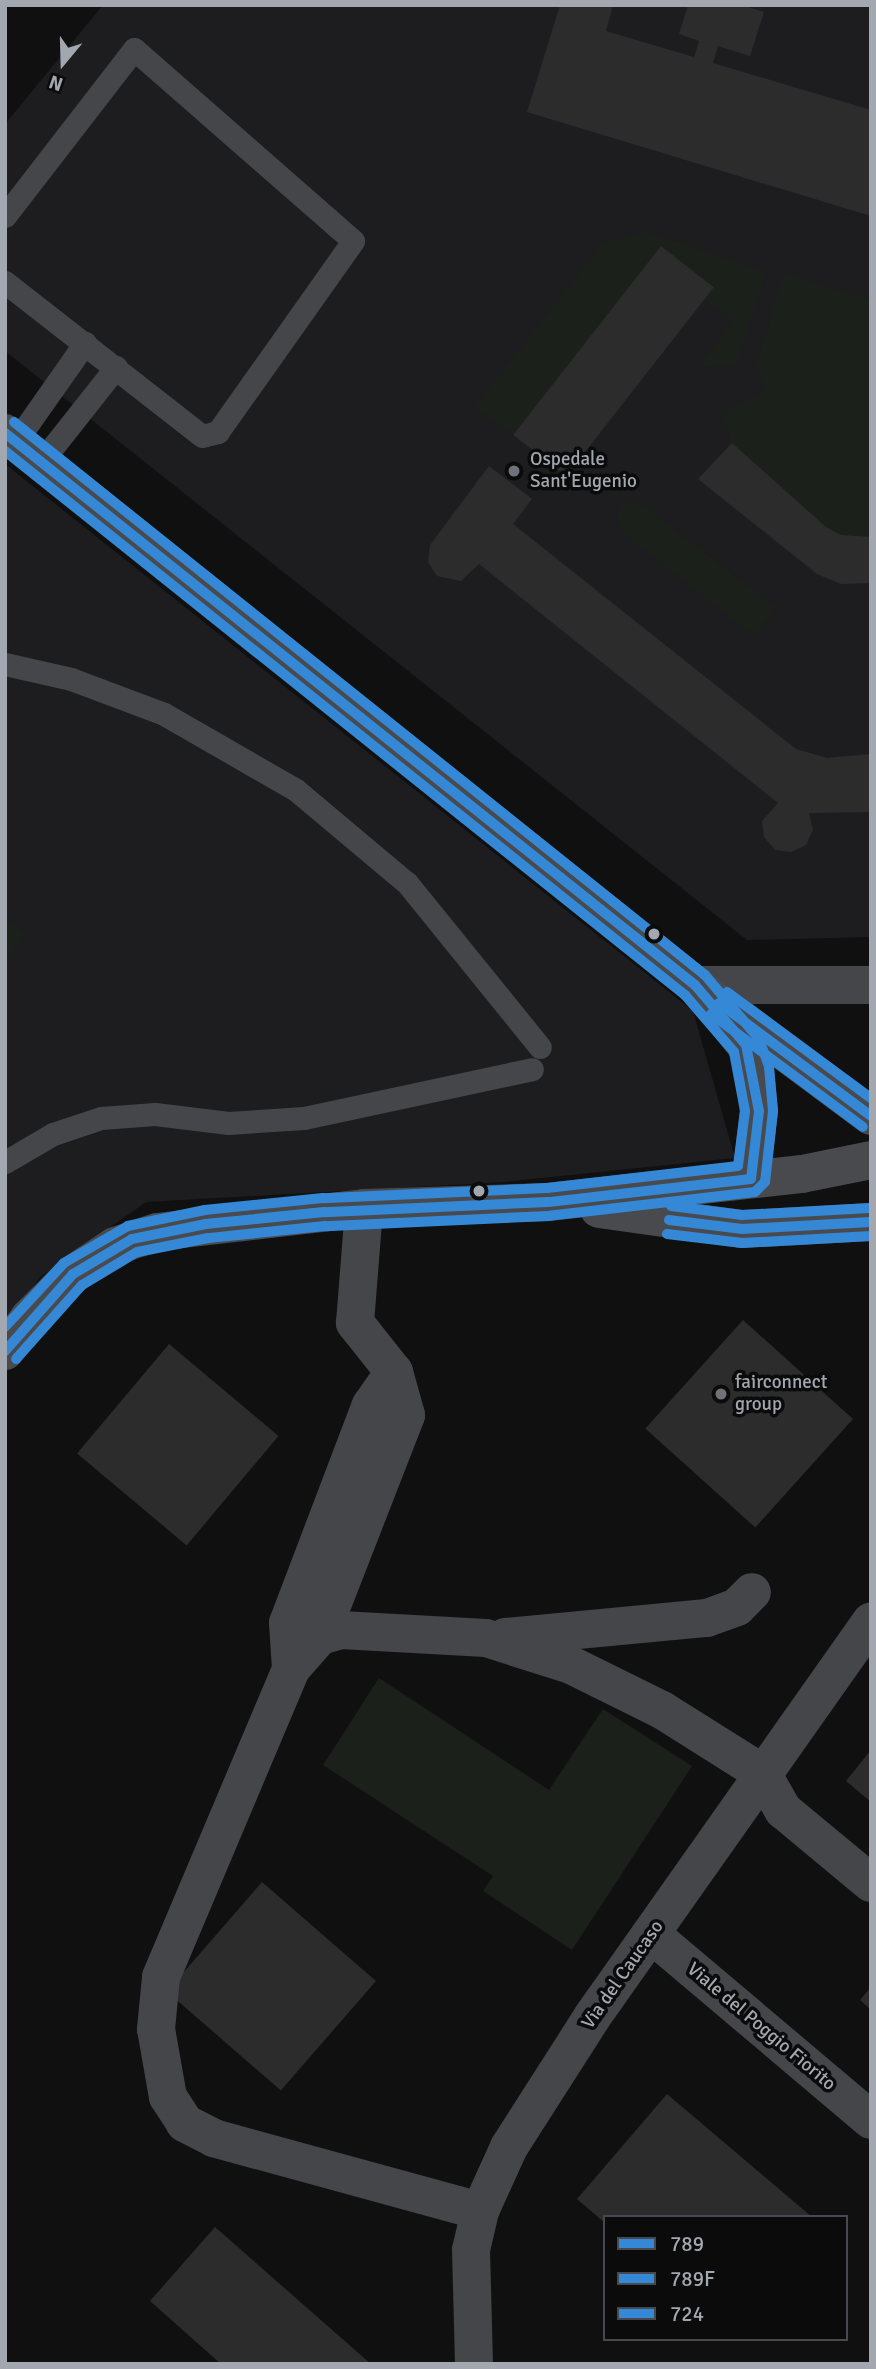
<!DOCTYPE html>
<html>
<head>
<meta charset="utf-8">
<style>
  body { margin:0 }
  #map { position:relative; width:876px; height:2369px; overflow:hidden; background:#101011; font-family:Signika,sans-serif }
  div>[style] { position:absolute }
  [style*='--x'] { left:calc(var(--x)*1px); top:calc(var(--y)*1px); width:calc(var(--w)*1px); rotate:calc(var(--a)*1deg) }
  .built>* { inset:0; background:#1d1d1f }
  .green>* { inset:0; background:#1b201b }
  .building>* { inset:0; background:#2c2c2d; transform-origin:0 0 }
  .lane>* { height:23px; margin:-11.5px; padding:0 11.5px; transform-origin:11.5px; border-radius:11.5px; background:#444649 }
  .street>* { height:38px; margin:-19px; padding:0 19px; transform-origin:19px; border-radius:19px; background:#444649 }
  .secondary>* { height:38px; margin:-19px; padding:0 19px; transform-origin:19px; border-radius:19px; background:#484a4d }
  .bus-1>* { height:10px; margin:-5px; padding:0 5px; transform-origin:5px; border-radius:5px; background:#3588d5 }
  .bus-2>* { height:10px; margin:-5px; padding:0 5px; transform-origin:5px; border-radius:5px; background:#3588d5 }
  .bus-3>* { height:10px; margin:-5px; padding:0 5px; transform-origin:5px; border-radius:5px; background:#3588d5 }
  .dots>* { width:19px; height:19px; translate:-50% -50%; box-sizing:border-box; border:4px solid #0b0b0c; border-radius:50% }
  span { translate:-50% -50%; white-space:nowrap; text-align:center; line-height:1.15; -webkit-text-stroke:7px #0b0b0c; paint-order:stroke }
  .poi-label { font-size:19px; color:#a2a7b0 }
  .left { translate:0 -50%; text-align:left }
  .street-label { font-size:19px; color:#a2a7b0 }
  .frame { position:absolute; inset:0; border:7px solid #a2a7b0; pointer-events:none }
  .legend { position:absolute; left:603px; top:2215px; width:245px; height:126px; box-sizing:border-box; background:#0b0b0c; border:2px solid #47494e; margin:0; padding:9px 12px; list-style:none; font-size:21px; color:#a2a7b0 }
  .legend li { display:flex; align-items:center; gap:14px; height:35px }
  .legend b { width:35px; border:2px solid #47494e }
  .north { position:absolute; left:28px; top:28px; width:70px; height:70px; -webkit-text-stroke:5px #0b0b0c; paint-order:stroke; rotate:199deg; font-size:19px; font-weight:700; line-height:28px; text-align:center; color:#a2a7b0 }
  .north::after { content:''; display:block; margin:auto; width:24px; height:32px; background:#a2a7b0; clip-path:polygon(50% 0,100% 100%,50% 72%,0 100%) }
</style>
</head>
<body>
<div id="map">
  <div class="built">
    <div style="clip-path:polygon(103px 5px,871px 5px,871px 937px,747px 940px,5px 351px,5px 124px)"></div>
    <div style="clip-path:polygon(5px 464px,693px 1011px,735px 1158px,504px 1182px,146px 1202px,40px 1277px,5px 1325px)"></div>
  </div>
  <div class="green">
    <div style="clip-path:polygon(647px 231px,766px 272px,736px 365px,698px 367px,733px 321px,704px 300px,714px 286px,661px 246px,515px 436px,474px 408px,603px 243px)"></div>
    <div style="clip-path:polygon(784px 273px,871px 300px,871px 537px,841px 535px,826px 527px,732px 443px,721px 415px,766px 391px,757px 363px)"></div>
    <div style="clip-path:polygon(638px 501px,777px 608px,754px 636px,621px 532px,617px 513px,625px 504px)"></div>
    <div style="clip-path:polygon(5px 919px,26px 934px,5px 961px)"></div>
    <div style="clip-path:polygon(379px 1678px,549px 1790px,603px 1709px,692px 1766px,572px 1950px,483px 1891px,493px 1876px,323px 1765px)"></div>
  </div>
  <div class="building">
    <div style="clip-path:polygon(560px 5px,613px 5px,606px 31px,694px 57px,699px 41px,679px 34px,688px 5px,741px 5px,764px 12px,750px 56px,718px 46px,713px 63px,871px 110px,871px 216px,527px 112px)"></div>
    <div style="left:661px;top:246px;width:67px;height:240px;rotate:38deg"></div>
    <div style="clip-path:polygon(732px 443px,826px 527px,841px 535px,871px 537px,871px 583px,841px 584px,817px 574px,698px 479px)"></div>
    <div style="clip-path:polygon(489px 466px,532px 499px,513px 524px,796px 749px,827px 758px,871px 754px,871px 812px,809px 813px,813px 830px,806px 845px,791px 852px,775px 850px,764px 837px,762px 821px,778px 803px,479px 564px,461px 581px,437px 576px,428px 562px,430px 545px)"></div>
    <div style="left:743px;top:1320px;width:148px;height:146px;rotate:42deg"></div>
    <div style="left:169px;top:1344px;width:143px;height:143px;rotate:40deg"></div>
    <div style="clip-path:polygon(871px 1750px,871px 1802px,846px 1781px)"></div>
    <div style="left:262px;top:1882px;width:151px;height:145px;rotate:41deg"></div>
    <div style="clip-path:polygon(871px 1987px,871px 2010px,860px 2000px)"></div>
    <div style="clip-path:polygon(667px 2094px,812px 2217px,605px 2217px,605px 2223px,577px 2199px)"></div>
    <div style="clip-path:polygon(215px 2227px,371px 2364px,221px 2364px,150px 2301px)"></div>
  </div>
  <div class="lane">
    <div style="--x:5;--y:216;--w:211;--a:-52.3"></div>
    <div style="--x:134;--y:49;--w:291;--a:41.2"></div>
    <div style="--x:353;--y:241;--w:234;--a:125.3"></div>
    <div style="--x:218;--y:432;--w:16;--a:166"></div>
    <div style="--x:202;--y:436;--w:250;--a:-142"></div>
    <div style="--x:16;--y:441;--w:120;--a:-54.9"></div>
    <div style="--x:41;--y:462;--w:121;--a:-51.7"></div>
    <div style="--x:5;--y:664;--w:68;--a:12.8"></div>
    <div style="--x:71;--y:679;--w:99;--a:20.6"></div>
    <div style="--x:164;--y:714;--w:152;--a:29.9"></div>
    <div style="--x:296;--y:790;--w:145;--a:40"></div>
    <div style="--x:407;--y:883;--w:211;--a:51"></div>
    <div style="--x:5;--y:1162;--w:56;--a:-30.3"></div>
    <div style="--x:53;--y:1134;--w:51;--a:-18.4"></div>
    <div style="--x:101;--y:1118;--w:54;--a:-4.2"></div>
    <div style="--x:155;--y:1114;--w:74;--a:7"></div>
    <div style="--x:228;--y:1123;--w:76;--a:-3.8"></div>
    <div style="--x:304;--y:1118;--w:233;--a:-12.1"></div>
  </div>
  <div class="street">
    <div style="--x:695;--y:985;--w:176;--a:0"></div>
    <div style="--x:320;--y:1636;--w:237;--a:-68.7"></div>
    <div style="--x:406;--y:1415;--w:45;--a:-105.6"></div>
    <div style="--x:394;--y:1372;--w:63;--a:-128.5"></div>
    <div style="--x:355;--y:1323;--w:115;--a:-85.5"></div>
    <div style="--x:505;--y:1637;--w:203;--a:-5.4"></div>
    <div style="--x:707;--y:1618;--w:32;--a:-20"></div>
    <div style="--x:737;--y:1607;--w:21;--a:-45"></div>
    <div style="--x:291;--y:1669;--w:46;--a:-93.7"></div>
    <div style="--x:288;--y:1623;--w:233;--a:-69.2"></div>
    <div style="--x:371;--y:1405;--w:40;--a:-55.1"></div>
    <div style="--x:651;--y:1934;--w:288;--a:40.2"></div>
    <div style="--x:480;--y:2211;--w:276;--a:-164.7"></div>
    <div style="--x:214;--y:2138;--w:33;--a:-153"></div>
    <div style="--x:185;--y:2123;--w:31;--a:-123"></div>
    <div style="--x:168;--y:2097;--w:69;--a:-100"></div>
    <div style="--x:156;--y:2029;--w:52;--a:-84.5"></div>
    <div style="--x:161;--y:1977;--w:334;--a:-67.1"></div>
    <div style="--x:291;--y:1669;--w:44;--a:-48.7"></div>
    <div style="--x:320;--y:1636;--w:22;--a:-16"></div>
    <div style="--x:341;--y:1630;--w:145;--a:3.2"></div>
    <div style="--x:486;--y:1638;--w:89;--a:17.6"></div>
    <div style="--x:571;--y:1665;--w:102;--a:26.3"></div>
    <div style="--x:662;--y:1710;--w:118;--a:32.2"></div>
    <div style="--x:762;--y:1773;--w:43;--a:60.4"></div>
    <div style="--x:783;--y:1810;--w:114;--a:39.7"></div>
    <div style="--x:474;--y:2364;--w:114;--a:-91.5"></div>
    <div style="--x:471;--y:2250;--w:40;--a:-77"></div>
    <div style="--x:480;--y:2211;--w:70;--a:-65.6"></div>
    <div style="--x:509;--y:2147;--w:154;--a:-57.4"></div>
    <div style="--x:592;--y:2017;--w:484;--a:-54.8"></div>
  </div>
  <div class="secondary">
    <div style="--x:5;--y:433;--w:884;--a:38.66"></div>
    <div style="--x:695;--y:985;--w:219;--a:36.7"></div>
    <div style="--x:723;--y:1017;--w:36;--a:51"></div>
    <div style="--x:746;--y:1045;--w:27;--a:70"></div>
    <div style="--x:755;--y:1070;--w:41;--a:84.4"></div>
    <div style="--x:759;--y:1111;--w:68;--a:96.7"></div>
    <div style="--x:599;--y:1209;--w:144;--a:8"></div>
    <div style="--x:742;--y:1229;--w:129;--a:-3.1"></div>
    <div style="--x:5;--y:1351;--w:41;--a:-54"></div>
    <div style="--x:29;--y:1318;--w:62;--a:-45"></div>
    <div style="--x:73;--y:1274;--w:50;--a:-33.7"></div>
    <div style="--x:115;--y:1246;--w:44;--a:-18.4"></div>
    <div style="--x:157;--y:1232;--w:208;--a:-6.6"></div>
    <div style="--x:364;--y:1208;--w:184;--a:-1.9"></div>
    <div style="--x:548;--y:1202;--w:256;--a:-6.3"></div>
    <div style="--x:802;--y:1174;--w:70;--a:-11.5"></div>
  </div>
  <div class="bus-1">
    <div style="--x:5;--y:433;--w:884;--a:38.66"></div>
    <div style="--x:695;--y:985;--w:79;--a:49.6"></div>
    <div style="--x:746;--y:1045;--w:67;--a:78.9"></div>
    <div style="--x:759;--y:1111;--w:68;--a:96.7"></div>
    <div style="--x:751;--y:1179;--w:204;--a:173.5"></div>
    <div style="--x:548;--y:1202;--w:224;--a:177.4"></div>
    <div style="--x:324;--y:1212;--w:119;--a:174.2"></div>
    <div style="--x:206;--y:1224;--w:76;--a:168.5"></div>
    <div style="--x:132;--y:1239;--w:69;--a:149.3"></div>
    <div style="--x:73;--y:1274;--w:103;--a:131.4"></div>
    <div style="--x:719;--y:1003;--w:189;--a:36.6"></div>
    <div style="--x:669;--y:1220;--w:74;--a:7"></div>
    <div style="--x:742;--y:1229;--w:129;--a:-3.1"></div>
  </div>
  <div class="bus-2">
    <div style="--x:5;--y:451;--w:871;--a:38.66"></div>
    <div style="--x:685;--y:995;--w:75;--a:49.3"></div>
    <div style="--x:734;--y:1052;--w:60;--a:79.4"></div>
    <div style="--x:745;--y:1111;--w:55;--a:97.3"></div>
    <div style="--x:738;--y:1166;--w:192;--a:173.4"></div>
    <div style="--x:547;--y:1188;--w:224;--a:177.4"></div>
    <div style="--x:323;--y:1198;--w:119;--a:174.2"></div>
    <div style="--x:205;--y:1210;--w:79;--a:168.3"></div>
    <div style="--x:128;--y:1226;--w:74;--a:150"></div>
    <div style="--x:64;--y:1263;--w:87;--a:132.7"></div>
    <div style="--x:711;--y:1014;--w:189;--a:36.6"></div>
    <div style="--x:667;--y:1234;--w:76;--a:6.8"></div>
    <div style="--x:742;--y:1243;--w:129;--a:-3.1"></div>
  </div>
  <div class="bus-3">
    <div style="--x:14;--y:422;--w:885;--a:38.67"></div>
    <div style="--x:705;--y:975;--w:84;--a:49.8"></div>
    <div style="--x:759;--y:1039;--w:30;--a:70"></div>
    <div style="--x:769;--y:1067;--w:44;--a:84.8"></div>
    <div style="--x:773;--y:1111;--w:71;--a:96.4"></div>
    <div style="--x:765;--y:1182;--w:14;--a:135"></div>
    <div style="--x:755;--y:1192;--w:207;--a:173.4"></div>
    <div style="--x:549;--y:1216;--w:224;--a:177.4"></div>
    <div style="--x:325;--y:1226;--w:118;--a:174.1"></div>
    <div style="--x:208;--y:1238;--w:72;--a:168.8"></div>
    <div style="--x:137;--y:1252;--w:64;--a:149"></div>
    <div style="--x:82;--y:1285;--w:99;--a:131.7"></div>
    <div style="--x:727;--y:992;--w:179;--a:36.4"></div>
    <div style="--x:671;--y:1206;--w:72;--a:7.2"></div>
    <div style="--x:742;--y:1215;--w:128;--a:-3.1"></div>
  </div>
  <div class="dots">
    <div style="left:514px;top:471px;background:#6f7278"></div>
    <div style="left:654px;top:934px;background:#a2a7b0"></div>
    <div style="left:479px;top:1191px;background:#a2a7b0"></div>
    <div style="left:721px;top:1394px;background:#6f7278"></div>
  </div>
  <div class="poi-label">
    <span class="left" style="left:530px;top:471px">Ospedale<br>Sant'Eugenio</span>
    <span class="left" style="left:735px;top:1394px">fairconnect<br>group</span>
  </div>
  <div class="street-label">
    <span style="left:623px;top:1975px;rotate:-55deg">Via del Caucaso</span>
    <span style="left:761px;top:2027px;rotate:40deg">Viale del Poggio Fiorito</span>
  </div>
  <div class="frame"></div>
  <ul class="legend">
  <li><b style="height:9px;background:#3588d5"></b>789</li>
  <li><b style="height:9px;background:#3588d5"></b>789F</li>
  <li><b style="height:9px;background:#3588d5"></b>724</li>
  </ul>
  <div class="north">N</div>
</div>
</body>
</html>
